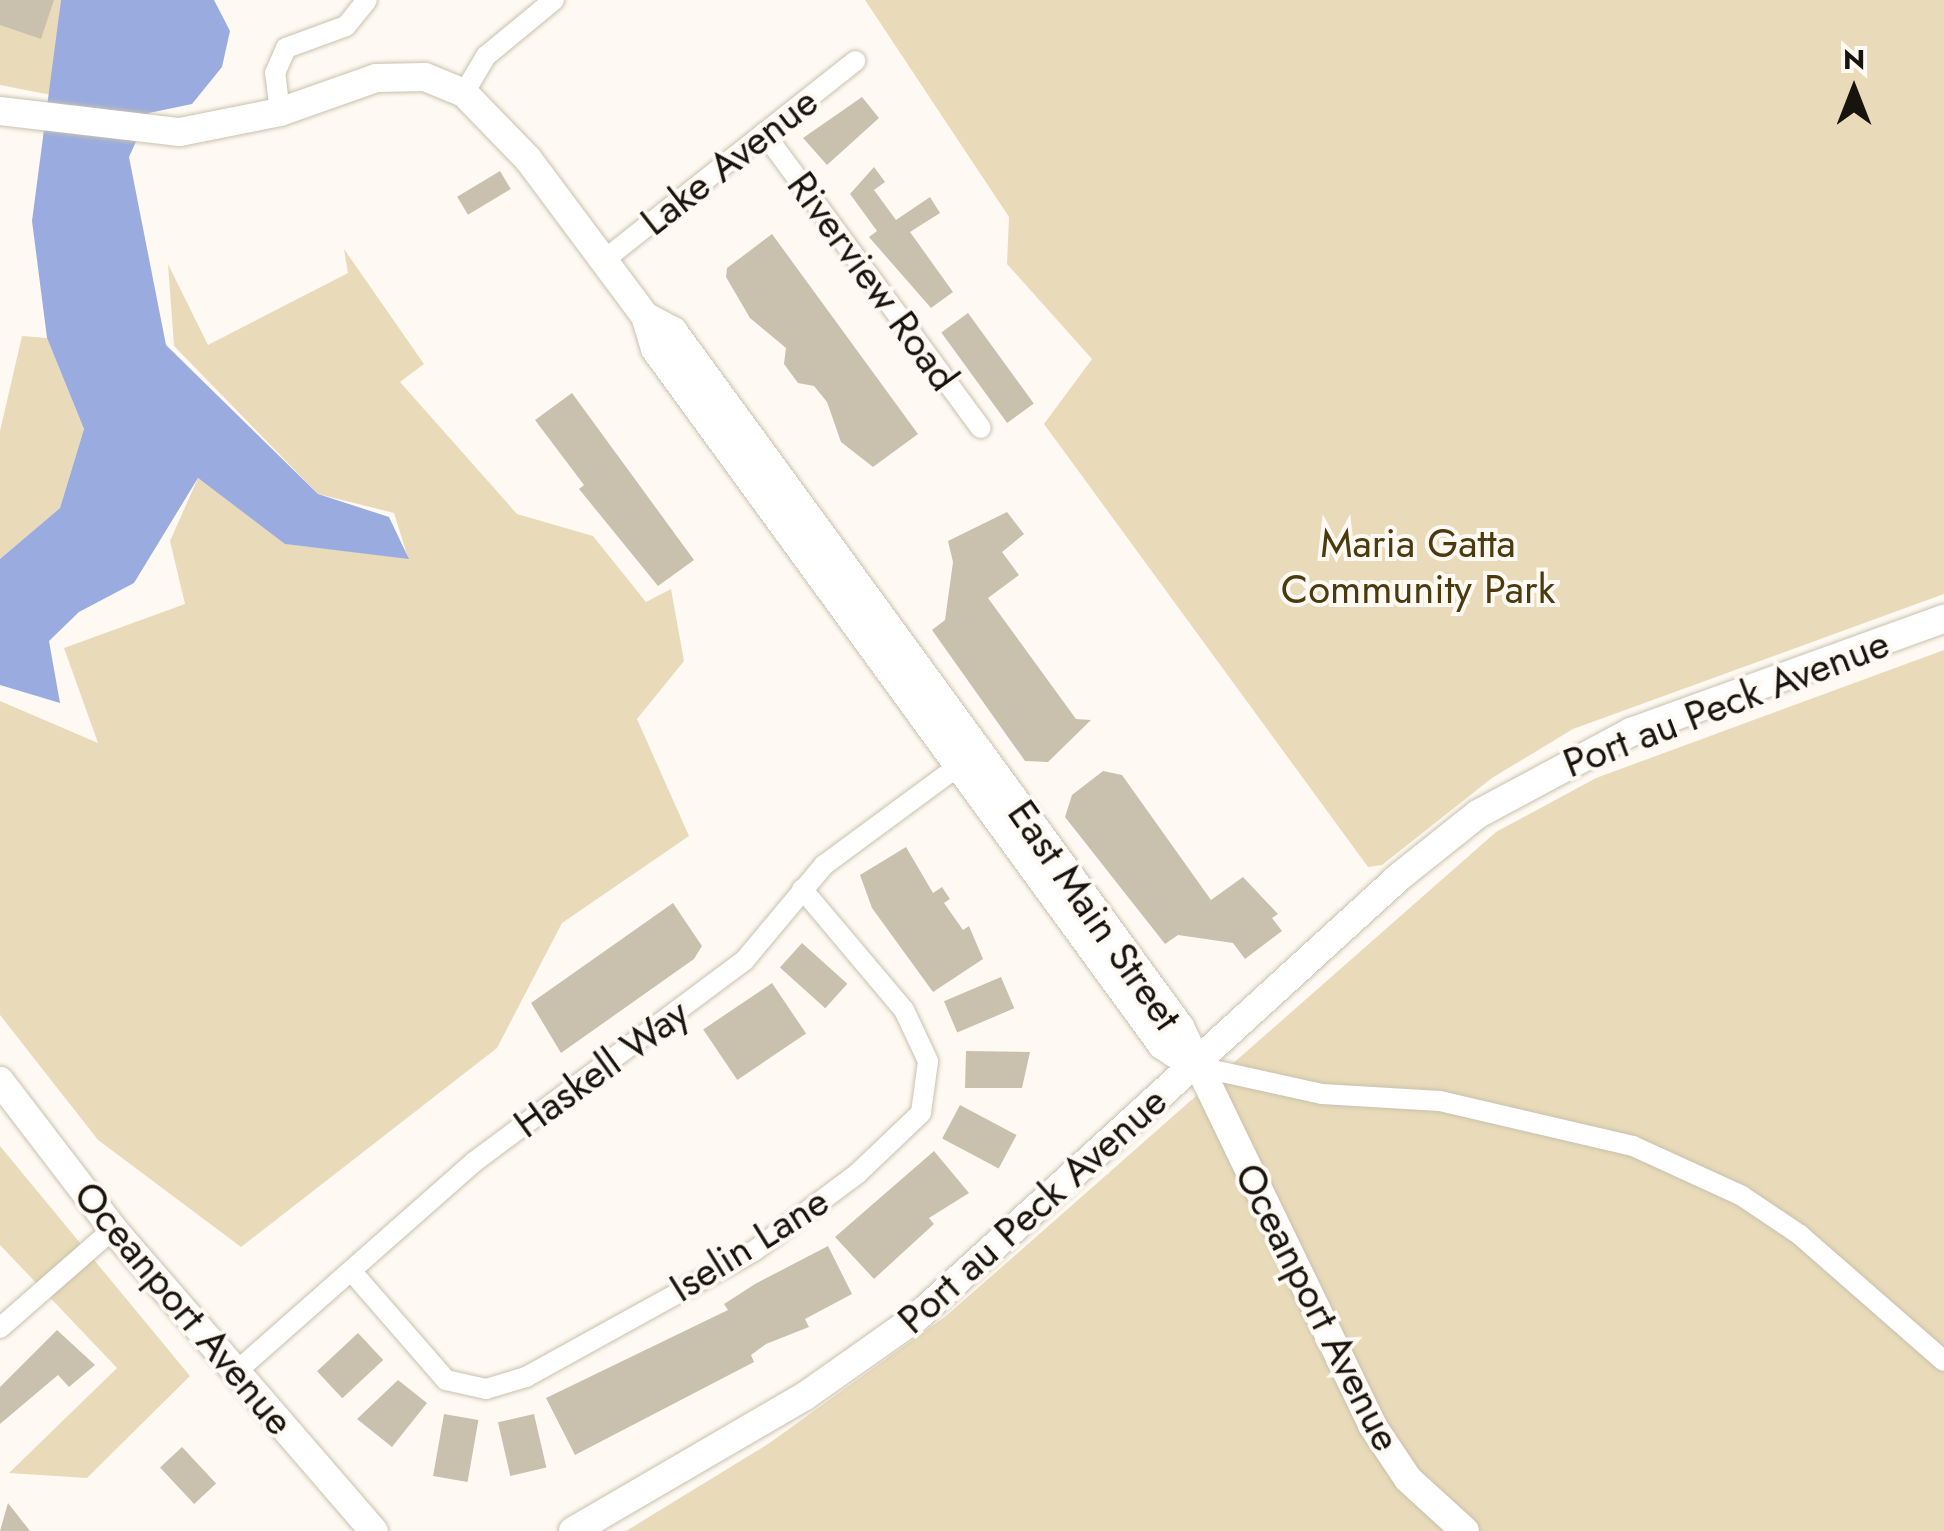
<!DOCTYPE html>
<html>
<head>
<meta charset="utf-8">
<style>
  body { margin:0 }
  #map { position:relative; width:1944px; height:1531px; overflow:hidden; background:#fefaf3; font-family:Jost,sans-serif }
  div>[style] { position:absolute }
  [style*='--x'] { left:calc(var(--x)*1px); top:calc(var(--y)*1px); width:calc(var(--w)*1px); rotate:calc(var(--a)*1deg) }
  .green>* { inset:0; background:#e9dbb9 }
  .water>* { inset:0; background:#9aacdf }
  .building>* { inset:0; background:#c9c1ae; transform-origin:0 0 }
  .roads { filter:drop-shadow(0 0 2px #c9c1ae) drop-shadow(0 0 2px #c9c1ae) }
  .street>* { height:20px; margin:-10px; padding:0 10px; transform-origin:10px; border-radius:10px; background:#fff }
  .secondary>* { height:28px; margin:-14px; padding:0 14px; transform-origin:14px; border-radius:14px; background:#fff }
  span { translate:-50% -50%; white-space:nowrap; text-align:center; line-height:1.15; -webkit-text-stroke:8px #fefaf3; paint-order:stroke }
  .street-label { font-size:40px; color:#17140e }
  .park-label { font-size:40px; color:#4b3a0e }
  .north { position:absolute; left:1804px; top:40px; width:100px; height:100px; -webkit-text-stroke:8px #fefaf3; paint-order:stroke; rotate:0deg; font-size:28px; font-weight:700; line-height:40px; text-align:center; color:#17140e }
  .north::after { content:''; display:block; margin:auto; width:35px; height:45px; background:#17140e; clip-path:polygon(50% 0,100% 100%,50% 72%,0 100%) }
</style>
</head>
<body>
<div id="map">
  <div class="green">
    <div style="clip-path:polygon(0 0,61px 0,51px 95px,0 85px)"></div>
    <div style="clip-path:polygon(865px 0,1944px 0,1944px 594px,1573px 729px,1492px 778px,1382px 865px,1368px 867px,1044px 424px,1092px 359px,1007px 264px,1009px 217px)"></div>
    <div style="clip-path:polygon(344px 249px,424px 364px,400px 382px,517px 514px,593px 536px,646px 602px,671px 589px,684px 661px,637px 719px,689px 836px,562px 923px,497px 1048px,241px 1247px,98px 1140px,0 1015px,0 701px,98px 743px,64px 648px,185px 604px,170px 541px,198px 478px,286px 544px,408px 558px,394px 513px,318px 494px,174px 346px,168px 264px,208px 345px,348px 273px)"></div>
    <div style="clip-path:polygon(22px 336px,47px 338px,84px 429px,60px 508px,0 559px,0 431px)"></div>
    <div style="clip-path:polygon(1944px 650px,1944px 1531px,626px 1531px,768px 1444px,946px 1316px,1496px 832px,1596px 778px)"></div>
    <div style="clip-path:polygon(0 1146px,190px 1376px,87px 1478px,9px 1473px,117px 1368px,0 1245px)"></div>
  </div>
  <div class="water">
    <div style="clip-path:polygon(61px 0,214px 0,230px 31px,222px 67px,192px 104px,149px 113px,129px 157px,166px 345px,318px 494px,389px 517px,409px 559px,285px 544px,198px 478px,134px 583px,79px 612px,49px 641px,60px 703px,0 685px,0 559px,60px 508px,84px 429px,47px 338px,32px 221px)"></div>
  </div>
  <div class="building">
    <div style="clip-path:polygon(0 0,54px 0,41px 39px,0 25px)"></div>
    <div style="clip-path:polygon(862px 97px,879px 118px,827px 165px,803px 138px)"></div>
    <div style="clip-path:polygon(874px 167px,885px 182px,874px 190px,896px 220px,930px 197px,940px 213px,910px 232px,953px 292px,931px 308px,869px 237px,877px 231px,850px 194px)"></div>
    <div style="left:500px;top:171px;width:21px;height:50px;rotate:59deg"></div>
    <div style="clip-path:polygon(772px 234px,918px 434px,873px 467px,841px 442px,827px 402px,814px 386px,798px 383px,784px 364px,786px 348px,750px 318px,726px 277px,727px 268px)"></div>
    <div style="left:968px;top:313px;width:112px;height:33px;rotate:54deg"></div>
    <div style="clip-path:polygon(572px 393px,694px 560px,658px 586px,579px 489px,584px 485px,535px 420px)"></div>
    <div style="clip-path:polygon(1007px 512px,1024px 534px,1002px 552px,1019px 575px,988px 598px,1076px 719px,1091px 720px,1048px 762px,1025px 761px,932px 630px,945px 620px,953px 562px,948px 541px)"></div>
    <div style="clip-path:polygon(1103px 771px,1122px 775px,1211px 900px,1243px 877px,1278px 914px,1272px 918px,1282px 931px,1245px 959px,1233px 943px,1178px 935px,1165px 944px,1065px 817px,1072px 795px)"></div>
    <div style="clip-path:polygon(906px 847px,933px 893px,942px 887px,950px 899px,944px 903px,963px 930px,969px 926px,983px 959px,933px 992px,872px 908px,860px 875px)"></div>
    <div style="clip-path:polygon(673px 903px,702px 946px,694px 959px,561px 1053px,531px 1003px)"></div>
    <div style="left:802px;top:943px;width:61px;height:33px;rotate:42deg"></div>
    <div style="left:1001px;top:977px;width:34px;height:62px;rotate:67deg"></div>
    <div style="left:772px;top:983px;width:61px;height:83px;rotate:56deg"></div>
    <div style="clip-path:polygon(966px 1051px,1030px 1052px,1022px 1088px,965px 1088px)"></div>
    <div style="left:960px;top:1105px;width:64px;height:38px;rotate:28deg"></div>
    <div style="clip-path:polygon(934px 1151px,969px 1193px,929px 1218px,934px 1224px,874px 1279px,835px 1237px)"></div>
    <div style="clip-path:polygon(828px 1246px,852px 1294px,805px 1319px,809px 1327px,766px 1344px,751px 1355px,754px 1362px,575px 1455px,546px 1398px,728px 1310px,724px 1304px,755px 1284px)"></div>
    <div style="clip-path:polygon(57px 1330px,95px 1365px,69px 1387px,58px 1375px,0 1424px,0 1387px)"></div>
    <div style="left:358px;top:1333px;width:37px;height:56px;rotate:47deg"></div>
    <div style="clip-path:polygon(398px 1380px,427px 1403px,392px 1447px,357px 1419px)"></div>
    <div style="left:444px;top:1414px;width:35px;height:63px;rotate:10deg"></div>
    <div style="left:534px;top:1414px;width:55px;height:37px;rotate:77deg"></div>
    <div style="left:182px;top:1447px;width:50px;height:30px;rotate:47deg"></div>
    <div style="clip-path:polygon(8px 1503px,30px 1531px,0 1531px)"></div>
  </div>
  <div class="roads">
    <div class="street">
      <div style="--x:464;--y:93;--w:43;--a:-59.3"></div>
      <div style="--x:486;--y:56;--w:88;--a:-39.5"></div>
      <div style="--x:280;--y:112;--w:39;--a:-97"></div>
      <div style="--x:275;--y:73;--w:27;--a:-66"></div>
      <div style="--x:286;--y:48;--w:64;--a:-20.1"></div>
      <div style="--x:346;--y:26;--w:33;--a:-51"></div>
      <div style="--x:764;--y:133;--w:366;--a:53.7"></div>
      <div style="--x:603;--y:261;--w:322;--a:-38.4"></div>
      <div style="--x:1195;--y:1066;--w:130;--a:12.4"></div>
      <div style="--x:1322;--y:1094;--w:118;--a:3.4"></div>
      <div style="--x:1440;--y:1101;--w:198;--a:13.1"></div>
      <div style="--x:1633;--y:1146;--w:120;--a:24.6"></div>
      <div style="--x:1742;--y:1196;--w:70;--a:33.9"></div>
      <div style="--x:1800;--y:1235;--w:191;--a:41.2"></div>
      <div style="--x:353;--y:1273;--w:142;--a:49"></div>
      <div style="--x:446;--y:1380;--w:41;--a:12.7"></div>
      <div style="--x:486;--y:1389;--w:42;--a:-16.7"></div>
      <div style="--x:526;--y:1377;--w:260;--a:-28.9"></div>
      <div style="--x:754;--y:1251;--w:129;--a:-36.8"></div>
      <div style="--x:857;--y:1174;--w:88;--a:-43.6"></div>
      <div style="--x:921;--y:1113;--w:52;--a:-82.3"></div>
      <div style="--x:928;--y:1061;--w:56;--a:-115.2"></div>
      <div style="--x:904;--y:1010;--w:158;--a:-130.1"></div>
      <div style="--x:0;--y:1328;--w:150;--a:-41.2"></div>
      <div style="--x:237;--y:1371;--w:316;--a:-41.4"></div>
      <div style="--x:474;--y:1162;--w:337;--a:-36.7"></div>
      <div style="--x:744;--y:961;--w:125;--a:-50.2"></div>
      <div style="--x:824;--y:865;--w:170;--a:-36.4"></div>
    </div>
    <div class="secondary">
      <div style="--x:0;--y:111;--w:181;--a:6.7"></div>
      <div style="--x:180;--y:132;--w:102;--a:-11.3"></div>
      <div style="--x:280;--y:112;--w:102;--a:-19.5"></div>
      <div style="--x:376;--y:78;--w:49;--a:-1.2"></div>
      <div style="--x:425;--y:77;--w:42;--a:22.3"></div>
      <div style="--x:464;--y:93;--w:92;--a:45.9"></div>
      <div style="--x:528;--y:159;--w:196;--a:53.3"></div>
      <div style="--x:645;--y:316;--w:34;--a:73"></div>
      <div style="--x:655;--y:349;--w:861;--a:53.93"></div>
      <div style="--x:1162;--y:1045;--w:37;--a:34"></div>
      <div style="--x:645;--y:316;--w:32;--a:28"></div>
      <div style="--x:673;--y:331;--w:861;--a:53.93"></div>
      <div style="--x:1180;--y:1027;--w:442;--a:64.2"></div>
      <div style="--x:1372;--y:1425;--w:65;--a:56.3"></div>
      <div style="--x:1408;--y:1479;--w:77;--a:42.4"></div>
      <div style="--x:0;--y:1081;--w:186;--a:52.6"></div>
      <div style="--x:113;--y:1229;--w:399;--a:49.2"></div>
      <div style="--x:573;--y:1531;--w:268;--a:-30.2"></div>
      <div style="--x:805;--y:1396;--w:137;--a:-35.2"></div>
      <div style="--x:917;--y:1317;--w:653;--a:-42.39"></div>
      <div style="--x:1399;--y:877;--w:101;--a:-38.6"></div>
      <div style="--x:1478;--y:814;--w:174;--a:-28.2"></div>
      <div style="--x:1631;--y:732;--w:333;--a:-19.9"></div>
    </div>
  </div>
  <div class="street-label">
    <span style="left:729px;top:161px;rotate:-38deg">Lake Avenue</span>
    <span style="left:873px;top:281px;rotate:54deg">Riverview Road</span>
    <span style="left:1726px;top:703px;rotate:-21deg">Port au Peck Avenue</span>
    <span style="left:1095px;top:915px;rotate:55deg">East Main Street</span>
    <span style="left:601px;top:1068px;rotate:-36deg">Haskell Way</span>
    <span style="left:1032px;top:1210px;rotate:-42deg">Port au Peck Avenue</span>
    <span style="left:749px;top:1244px;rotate:-32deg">Iselin Lane</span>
    <span style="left:1318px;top:1307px;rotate:63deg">Oceanport Avenue</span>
    <span style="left:184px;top:1308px;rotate:50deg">Oceanport Avenue</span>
  </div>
  <div class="park-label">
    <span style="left:1418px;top:566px">Maria Gatta<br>Community Park</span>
  </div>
  <div class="north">N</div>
</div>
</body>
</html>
